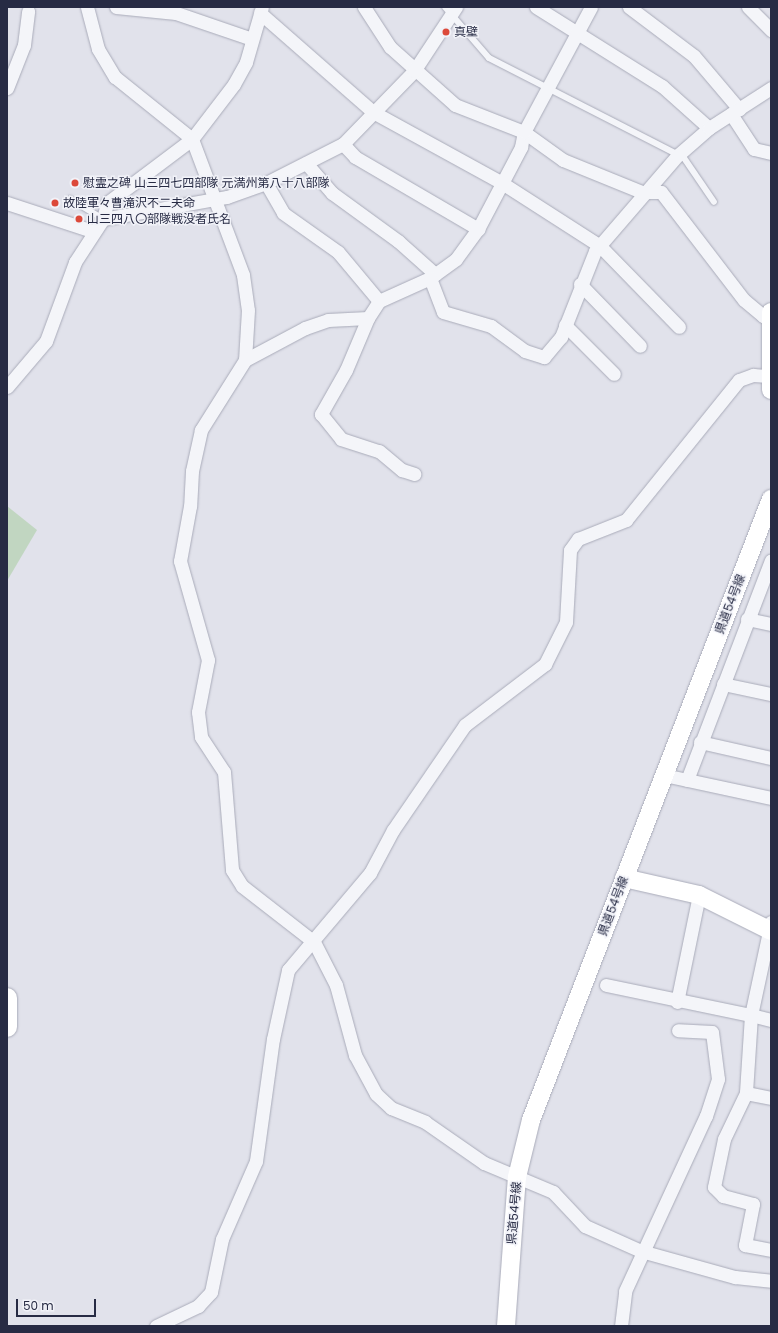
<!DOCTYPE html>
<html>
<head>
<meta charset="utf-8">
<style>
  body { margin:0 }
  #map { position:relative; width:778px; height:1333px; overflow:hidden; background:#e1e2eb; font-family:Poppins,"Noto Sans JP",sans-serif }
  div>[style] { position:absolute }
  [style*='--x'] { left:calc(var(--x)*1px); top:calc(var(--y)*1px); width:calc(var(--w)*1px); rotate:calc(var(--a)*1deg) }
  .green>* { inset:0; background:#c1d6c1 }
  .roads { filter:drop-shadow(0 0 1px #a9abb9) drop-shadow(0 0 1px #a9abb9) }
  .lane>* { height:6px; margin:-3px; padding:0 3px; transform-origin:3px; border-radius:3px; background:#f4f5f9 }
  .street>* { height:13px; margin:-6.5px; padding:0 6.5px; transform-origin:6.5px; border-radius:6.5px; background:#f4f5f9 }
  .secondary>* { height:18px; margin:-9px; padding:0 9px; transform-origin:9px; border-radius:9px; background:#fff }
  .primary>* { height:20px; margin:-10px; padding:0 10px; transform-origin:10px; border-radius:10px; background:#fff }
  .dots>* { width:11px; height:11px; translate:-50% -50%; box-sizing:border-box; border:2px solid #f1f2f8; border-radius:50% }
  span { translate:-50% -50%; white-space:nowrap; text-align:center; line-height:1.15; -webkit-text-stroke:3px #f1f2f8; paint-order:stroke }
  .poi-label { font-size:12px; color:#272b44 }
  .left { translate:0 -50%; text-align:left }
  .street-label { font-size:12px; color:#272b44 }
  .frame { position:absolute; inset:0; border:8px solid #272b44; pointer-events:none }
  .scale { position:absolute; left:16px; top:1299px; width:80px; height:18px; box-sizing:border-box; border:2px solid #272b44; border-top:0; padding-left:5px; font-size:12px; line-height:14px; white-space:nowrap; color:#272b44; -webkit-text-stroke:3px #f1f2f8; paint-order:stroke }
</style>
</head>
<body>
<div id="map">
  <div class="green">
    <div style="clip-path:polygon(7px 506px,37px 530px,7px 581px)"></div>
  </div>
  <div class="roads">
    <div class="lane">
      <div style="--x:445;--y:7;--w:67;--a:49.2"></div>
      <div style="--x:489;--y:58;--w:219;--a:27.1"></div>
      <div style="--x:684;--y:158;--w:53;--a:55.7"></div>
      <div style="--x:70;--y:199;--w:39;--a:31"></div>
    </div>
    <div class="street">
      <div style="--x:87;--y:7;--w:43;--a:75.3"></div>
      <div style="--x:98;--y:49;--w:33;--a:59"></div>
      <div style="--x:115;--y:77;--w:99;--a:38.8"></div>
      <div style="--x:192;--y:139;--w:145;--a:69.4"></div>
      <div style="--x:243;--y:275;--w:35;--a:82"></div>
      <div style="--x:248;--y:310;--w:50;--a:93.4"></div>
      <div style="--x:245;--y:360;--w:83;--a:122.2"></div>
      <div style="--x:201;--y:430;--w:42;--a:102.4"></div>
      <div style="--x:192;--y:471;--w:35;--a:93"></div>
      <div style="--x:190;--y:506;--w:56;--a:100.3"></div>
      <div style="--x:180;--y:561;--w:103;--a:74.2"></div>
      <div style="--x:208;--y:660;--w:53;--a:100.9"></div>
      <div style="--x:198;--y:712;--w:25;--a:83"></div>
      <div style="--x:201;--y:737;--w:42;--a:56.7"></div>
      <div style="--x:224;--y:772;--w:98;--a:85.3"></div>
      <div style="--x:232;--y:870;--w:19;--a:58"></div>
      <div style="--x:242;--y:886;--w:91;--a:37.9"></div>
      <div style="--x:314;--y:942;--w:48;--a:62.9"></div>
      <div style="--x:336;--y:985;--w:73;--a:74.8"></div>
      <div style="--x:355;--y:1055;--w:44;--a:61.7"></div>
      <div style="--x:376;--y:1094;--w:21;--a:43"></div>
      <div style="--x:391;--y:1108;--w:37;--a:22"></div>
      <div style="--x:425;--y:1122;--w:72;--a:34.8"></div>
      <div style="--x:484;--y:1163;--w:75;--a:22.8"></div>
      <div style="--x:553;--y:1192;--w:47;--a:46.7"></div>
      <div style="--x:585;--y:1226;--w:61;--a:24.1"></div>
      <div style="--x:641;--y:1251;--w:98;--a:15.5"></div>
      <div style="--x:735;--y:1277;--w:36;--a:6"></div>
      <div style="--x:116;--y:7;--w:60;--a:5.7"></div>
      <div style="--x:176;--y:13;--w:80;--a:18.9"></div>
      <div style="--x:364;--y:7;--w:48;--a:57"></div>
      <div style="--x:390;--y:47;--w:87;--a:41.7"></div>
      <div style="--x:455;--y:105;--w:74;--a:21.4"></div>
      <div style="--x:524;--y:132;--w:48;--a:35.7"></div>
      <div style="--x:563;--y:160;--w:85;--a:22.1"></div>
      <div style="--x:642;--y:192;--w:19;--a:0"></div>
      <div style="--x:661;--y:192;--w:136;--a:52.5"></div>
      <div style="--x:744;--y:300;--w:25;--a:40"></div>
      <div style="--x:763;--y:316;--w:8;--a:14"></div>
      <div style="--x:536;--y:7;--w:149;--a:32.1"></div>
      <div style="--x:662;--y:86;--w:63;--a:41.8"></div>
      <div style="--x:629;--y:7;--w:81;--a:37"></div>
      <div style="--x:694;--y:56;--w:70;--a:49.7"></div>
      <div style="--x:748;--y:7;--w:33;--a:45"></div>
      <div style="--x:260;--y:13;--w:150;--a:41.2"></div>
      <div style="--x:373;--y:112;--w:147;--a:28.8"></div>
      <div style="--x:502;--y:183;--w:117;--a:32.7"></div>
      <div style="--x:600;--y:246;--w:113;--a:45.7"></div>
      <div style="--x:7;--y:88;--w:46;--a:-68.4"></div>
      <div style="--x:24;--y:45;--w:34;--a:-83"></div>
      <div style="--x:731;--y:114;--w:42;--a:56.7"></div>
      <div style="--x:754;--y:149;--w:17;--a:13"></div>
      <div style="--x:343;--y:144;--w:18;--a:47"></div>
      <div style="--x:355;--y:157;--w:143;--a:30.3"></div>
      <div style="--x:306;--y:163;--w:40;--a:49"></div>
      <div style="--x:332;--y:193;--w:82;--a:36"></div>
      <div style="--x:398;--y:241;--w:50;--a:41.7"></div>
      <div style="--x:266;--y:183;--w:34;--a:60"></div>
      <div style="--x:283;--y:213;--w:67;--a:35.3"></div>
      <div style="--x:338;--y:252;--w:64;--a:50.1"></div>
      <div style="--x:7;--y:203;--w:89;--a:18.2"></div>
      <div style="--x:103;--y:219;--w:126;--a:-10.1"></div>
      <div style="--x:227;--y:197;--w:41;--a:-19.7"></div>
      <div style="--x:266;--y:183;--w:86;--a:-26.9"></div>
      <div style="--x:343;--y:144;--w:102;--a:-45.8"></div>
      <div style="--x:414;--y:71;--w:77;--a:-56.7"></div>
      <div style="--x:430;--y:278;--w:32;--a:-36"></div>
      <div style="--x:456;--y:259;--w:37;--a:-54"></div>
      <div style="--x:478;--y:229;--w:93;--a:-62.3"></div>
      <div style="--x:521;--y:147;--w:15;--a:-79"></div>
      <div style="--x:524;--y:132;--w:142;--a:-61.8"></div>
      <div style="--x:580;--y:284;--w:86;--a:45.9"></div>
      <div style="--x:368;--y:318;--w:56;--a:112.9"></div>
      <div style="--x:346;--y:370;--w:51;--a:119.6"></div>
      <div style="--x:321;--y:414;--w:32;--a:51"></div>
      <div style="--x:341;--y:439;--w:40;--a:18"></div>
      <div style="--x:379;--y:451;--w:30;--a:40"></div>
      <div style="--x:402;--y:470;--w:13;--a:18"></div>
      <div style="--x:565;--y:325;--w:69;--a:45"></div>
      <div style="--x:245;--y:360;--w:68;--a:-28.1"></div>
      <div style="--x:305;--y:328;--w:24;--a:-19"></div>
      <div style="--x:328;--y:320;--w:40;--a:-2.9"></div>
      <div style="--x:368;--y:318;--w:20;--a:-57"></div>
      <div style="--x:379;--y:301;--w:56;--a:-24.3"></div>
      <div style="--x:430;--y:278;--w:36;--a:69"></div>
      <div style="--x:443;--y:312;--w:50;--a:16.3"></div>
      <div style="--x:491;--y:326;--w:42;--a:36.3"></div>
      <div style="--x:525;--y:351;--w:20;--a:18"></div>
      <div style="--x:544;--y:357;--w:26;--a:-50"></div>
      <div style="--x:561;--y:337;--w:92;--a:-68.4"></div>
      <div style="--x:595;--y:251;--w:127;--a:-49.2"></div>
      <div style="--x:678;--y:155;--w:41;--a:-41.1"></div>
      <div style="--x:709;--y:128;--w:74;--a:-32.8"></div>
      <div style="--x:7;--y:387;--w:60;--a:-49.7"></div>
      <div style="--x:46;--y:341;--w:84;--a:-69.8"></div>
      <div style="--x:75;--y:262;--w:51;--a:-56.9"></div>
      <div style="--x:103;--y:219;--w:16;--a:-76"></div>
      <div style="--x:107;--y:203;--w:106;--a:-37"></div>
      <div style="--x:192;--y:139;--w:69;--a:-52.6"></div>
      <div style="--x:234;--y:84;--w:25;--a:-61"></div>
      <div style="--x:246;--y:62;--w:57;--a:-73.8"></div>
      <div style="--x:747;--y:619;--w:25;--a:12"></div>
      <div style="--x:723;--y:684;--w:49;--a:11.8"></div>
      <div style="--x:700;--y:742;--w:73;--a:12.7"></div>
      <div style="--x:664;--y:775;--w:109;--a:12.1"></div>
      <div style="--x:687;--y:780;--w:235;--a:-69.1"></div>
      <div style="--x:771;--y:922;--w:95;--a:102.1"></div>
      <div style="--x:751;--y:1015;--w:21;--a:14"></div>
      <div style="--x:606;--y:985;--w:148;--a:11.7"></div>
      <div style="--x:751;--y:1015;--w:78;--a:93.7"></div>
      <div style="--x:746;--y:1093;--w:51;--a:115.6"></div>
      <div style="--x:724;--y:1139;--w:49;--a:101.8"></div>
      <div style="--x:714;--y:1187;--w:13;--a:45"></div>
      <div style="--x:723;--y:1196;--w:31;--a:15"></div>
      <div style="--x:753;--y:1204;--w:42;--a:101"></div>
      <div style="--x:745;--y:1245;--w:26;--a:11"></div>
      <div style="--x:677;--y:1002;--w:109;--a:-78.4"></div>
      <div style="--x:746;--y:1093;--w:25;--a:11"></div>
      <div style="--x:156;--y:1326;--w:47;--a:-25.5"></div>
      <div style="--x:198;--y:1306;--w:19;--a:-47"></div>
      <div style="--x:211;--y:1292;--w:54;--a:-78.3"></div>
      <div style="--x:222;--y:1239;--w:85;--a:-66.4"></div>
      <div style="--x:256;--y:1161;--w:123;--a:-82.1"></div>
      <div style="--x:273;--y:1039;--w:71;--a:-77.7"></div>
      <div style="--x:288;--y:970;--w:127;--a:-49.8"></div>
      <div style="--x:370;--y:873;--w:49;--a:-61.9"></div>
      <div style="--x:393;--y:830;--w:127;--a:-55.6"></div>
      <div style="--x:465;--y:725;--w:101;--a:-37.3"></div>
      <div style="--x:545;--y:664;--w:47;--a:-63.4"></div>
      <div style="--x:566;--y:622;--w:72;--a:-86.8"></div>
      <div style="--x:570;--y:550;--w:14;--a:-54"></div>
      <div style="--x:578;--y:539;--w:52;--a:-21.6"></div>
      <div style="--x:626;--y:520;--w:180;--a:-51.1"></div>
      <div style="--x:739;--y:380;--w:15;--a:-20"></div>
      <div style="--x:753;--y:375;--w:16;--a:4"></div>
      <div style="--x:621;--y:1326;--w:35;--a:-83"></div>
      <div style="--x:625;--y:1291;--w:193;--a:-65.2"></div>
      <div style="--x:706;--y:1116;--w:39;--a:-72"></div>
      <div style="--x:718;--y:1079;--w:47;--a:-97.3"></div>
      <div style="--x:712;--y:1032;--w:34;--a:-177"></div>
    </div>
    <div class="secondary">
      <div style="--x:771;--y:312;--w:78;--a:90"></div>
      <div style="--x:624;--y:878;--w:77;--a:12.8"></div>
      <div style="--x:699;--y:895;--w:80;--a:26.6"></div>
      <div style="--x:506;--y:1326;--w:149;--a:-85.8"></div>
      <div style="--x:517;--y:1177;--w:59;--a:-76.2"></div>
      <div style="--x:531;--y:1120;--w:666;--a:-68.87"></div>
    </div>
    <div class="primary">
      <div style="--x:7;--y:998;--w:29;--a:90"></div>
    </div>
  </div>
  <div class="dots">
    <div style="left:446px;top:32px;background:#dc493a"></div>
    <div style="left:75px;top:183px;background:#dc493a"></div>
    <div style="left:55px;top:203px;background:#dc493a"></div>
    <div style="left:79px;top:219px;background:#dc493a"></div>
  </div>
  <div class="poi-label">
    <span class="left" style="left:454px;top:32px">真壁</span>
    <span class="left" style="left:83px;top:183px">慰霊之碑 山三四七四部隊 元満州第八十八部隊</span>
    <span class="left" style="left:63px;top:203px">故陸軍々曹滝沢不二夫命</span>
    <span class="left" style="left:87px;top:219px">山三四八〇部隊戦没者氏名</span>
  </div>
  <div class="street-label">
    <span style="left:730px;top:604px;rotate:-69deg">県道54号線</span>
    <span style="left:613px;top:906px;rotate:-69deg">県道54号線</span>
    <span style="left:514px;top:1213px;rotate:-85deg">県道54号線</span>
  </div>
  <div class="frame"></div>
  <div class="scale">50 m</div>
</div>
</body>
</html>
